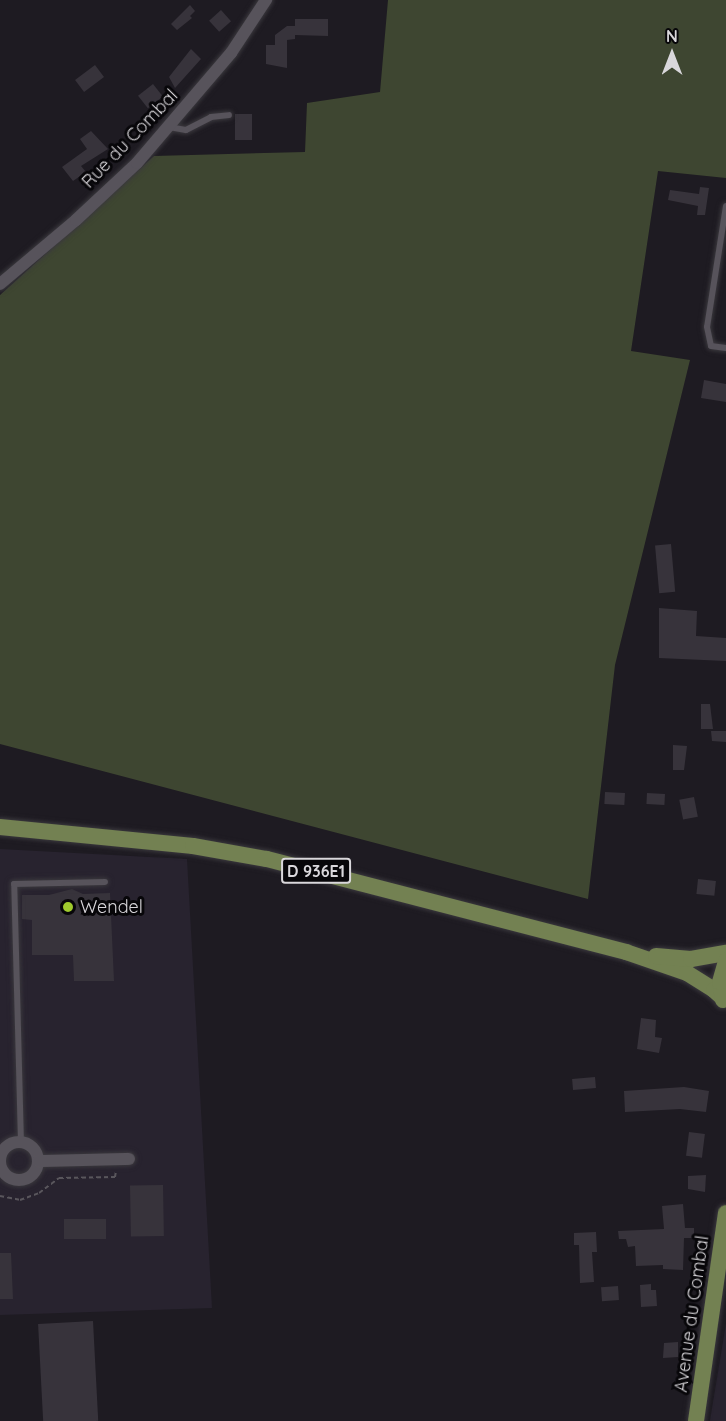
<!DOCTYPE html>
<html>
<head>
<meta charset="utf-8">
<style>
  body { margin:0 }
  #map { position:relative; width:726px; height:1421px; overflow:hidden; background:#1e1b22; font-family:Quicksand,sans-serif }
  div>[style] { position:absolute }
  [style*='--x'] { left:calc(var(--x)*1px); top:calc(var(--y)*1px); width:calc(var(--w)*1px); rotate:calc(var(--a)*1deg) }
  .built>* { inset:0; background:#28232f }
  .green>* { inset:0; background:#3e4631 }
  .building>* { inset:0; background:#37333b; transform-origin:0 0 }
  .path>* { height:2px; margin-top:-1px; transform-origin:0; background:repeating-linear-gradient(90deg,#59565c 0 4.5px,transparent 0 7.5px) }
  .roads { filter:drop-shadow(0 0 2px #3a383d) drop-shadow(0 0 2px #3a383d) }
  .service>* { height:6px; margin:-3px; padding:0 3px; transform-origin:3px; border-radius:3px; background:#57535b }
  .minor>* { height:12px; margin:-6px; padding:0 6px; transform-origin:6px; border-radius:6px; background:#57535b }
  .minor>.ring { margin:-6px; padding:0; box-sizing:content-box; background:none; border:12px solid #57535b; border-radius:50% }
  .primary>* { height:16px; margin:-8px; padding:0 8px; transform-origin:8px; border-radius:8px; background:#738152 }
  .dots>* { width:16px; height:16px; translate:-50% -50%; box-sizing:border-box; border:3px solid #070609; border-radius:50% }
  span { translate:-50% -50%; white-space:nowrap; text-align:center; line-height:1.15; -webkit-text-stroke:6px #070609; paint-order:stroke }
  .shield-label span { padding:2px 4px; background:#070609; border:2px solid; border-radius:4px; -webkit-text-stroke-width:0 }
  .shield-label { font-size:16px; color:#d9d7db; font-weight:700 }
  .street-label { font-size:18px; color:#d9d7db }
  .poi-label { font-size:18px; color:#d9d7db }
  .left { translate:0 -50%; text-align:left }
  .north { position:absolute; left:642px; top:24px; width:60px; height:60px; -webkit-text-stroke:4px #070609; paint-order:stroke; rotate:0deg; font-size:16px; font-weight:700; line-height:24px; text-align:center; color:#d9d7db }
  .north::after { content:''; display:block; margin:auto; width:21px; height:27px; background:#d9d7db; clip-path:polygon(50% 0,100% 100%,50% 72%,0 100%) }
</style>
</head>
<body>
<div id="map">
  <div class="built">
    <div style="clip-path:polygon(0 849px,187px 859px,212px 1308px,0 1315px)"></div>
    <div style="clip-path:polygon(726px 1323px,726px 1421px,710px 1421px)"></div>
  </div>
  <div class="green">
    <div style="clip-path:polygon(388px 0,726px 0,726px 178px,658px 171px,631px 351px,690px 360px,615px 665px,588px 899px,0 744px,0 295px,154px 156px,305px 152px,307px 103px,380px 92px)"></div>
  </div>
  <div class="building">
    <div style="clip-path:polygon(190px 5px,195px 11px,190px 16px,192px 18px,177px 30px,171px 24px)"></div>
    <div style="left:221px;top:10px;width:15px;height:16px;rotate:48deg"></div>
    <div style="clip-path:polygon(295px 19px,328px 19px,328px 36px,295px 35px,295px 39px,287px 40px,287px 68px,266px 64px,266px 45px,275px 45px,275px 35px,287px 26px,295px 26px)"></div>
    <div style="clip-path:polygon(191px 49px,201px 59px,175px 88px,169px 77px)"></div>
    <div style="left:95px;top:65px;width:15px;height:25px;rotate:53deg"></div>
    <div style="left:153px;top:84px;width:16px;height:19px;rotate:52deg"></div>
    <div style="left:235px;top:114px;width:17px;height:26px"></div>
    <div style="clip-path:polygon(91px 131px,108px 149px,81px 166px,86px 172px,73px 181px,62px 167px,87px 149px,80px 139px)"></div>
    <div style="clip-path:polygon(700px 187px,709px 188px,705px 215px,697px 215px,698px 206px,668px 200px,670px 190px,699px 194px)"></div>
    <div style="clip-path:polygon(704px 380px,726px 384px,726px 402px,701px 398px)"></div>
    <div style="left:671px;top:544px;width:48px;height:16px;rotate:85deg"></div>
    <div style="clip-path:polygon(659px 608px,697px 611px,696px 636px,726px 638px,726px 661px,659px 658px)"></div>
    <div style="clip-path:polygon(701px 704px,710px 704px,713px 729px,701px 729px)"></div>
    <div style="clip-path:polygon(711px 731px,726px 731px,726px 742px,712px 741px)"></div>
    <div style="clip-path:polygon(673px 745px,687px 746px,684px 770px,673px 770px)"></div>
    <div style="left:605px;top:792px;width:20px;height:12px;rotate:3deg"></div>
    <div style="left:647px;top:793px;width:18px;height:11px;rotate:3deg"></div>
    <div style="left:694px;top:797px;width:20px;height:15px;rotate:79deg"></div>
    <div style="left:698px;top:879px;width:18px;height:15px;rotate:6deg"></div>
    <div style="clip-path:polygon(72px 889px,83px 894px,110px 893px,114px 981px,74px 981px,73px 955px,32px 955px,32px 920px,22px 919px,22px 895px,49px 895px)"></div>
    <div style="clip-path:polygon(641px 1018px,656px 1020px,655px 1037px,662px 1038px,659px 1053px,637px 1049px)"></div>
    <div style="left:595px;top:1077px;width:11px;height:23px;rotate:85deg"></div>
    <div style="clip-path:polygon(684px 1087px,709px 1091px,706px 1112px,680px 1109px,625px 1112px,624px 1091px)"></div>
    <div style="left:689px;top:1132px;width:16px;height:24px;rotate:7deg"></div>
    <div style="clip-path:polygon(706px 1175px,705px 1192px,688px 1189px,688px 1176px)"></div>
    <div style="left:163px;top:1185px;width:51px;height:33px;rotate:89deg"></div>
    <div style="clip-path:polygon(683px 1204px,685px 1228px,694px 1228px,694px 1238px,684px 1238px,683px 1270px,663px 1269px,663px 1265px,636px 1266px,635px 1246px,628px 1247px,626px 1239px,619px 1239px,618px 1231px,664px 1229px,662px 1206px)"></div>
    <div style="left:106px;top:1219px;width:20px;height:42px;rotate:90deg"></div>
    <div style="clip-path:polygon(596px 1232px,597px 1252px,592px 1252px,594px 1282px,580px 1283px,579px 1245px,574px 1245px,574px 1233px)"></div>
    <div style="clip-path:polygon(0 1253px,11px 1253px,13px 1299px,0 1299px)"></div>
    <div style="clip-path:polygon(651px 1284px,651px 1290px,656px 1290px,657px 1306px,641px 1307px,640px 1285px)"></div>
    <div style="left:618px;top:1286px;width:14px;height:17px;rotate:86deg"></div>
    <div style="left:93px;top:1321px;width:100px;height:55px;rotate:87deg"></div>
    <div style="clip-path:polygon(678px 1342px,678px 1357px,663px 1358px,664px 1343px)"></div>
  </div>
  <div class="path">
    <div style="--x:0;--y:1196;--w:20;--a:11"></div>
    <div style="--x:20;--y:1200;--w:20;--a:-20"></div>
    <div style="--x:39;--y:1193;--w:25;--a:-37"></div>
    <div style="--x:59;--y:1178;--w:56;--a:-1"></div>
    <div style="--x:115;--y:1177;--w:6;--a:-81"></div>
  </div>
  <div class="roads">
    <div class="service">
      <div style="--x:169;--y:127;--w:17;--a:10"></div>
      <div style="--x:186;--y:130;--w:28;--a:-27"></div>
      <div style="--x:211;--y:117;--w:18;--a:-6"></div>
      <div style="--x:726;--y:206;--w:122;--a:98.9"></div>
      <div style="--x:707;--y:327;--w:19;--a:78"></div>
      <div style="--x:711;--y:346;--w:15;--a:8"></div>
      <div style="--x:21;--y:1143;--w:259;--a:-91.5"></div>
      <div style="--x:14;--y:884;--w:91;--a:-1.3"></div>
    </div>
    <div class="minor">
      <div style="--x:0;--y:284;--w:99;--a:-40.1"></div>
      <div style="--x:76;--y:220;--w:83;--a:-43.1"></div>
      <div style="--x:137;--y:163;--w:145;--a:-49.5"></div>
      <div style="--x:231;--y:53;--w:64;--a:-56.6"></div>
      <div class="ring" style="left:0;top:1142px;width:26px;height:26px"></div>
      <div style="--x:38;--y:1161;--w:91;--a:-1.3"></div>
    </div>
    <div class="primary">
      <div style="--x:0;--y:827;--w:194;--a:5.6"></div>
      <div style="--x:193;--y:846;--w:75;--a:10"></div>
      <div style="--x:267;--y:859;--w:371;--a:14.5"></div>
      <div style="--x:626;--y:952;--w:65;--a:19"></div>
      <div style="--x:687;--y:973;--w:32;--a:32"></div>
      <div style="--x:714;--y:990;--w:12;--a:42"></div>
      <div style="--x:656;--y:956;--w:35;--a:5"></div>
      <div style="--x:691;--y:959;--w:36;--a:-10"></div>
      <div style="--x:723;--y:1000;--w:18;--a:-99"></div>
      <div style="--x:720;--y:982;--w:22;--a:-74"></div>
      <div style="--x:696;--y:1421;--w:210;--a:-81.8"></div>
    </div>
  </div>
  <div class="dots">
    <div style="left:68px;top:907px;background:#9fca2d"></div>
  </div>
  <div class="shield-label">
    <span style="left:316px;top:871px">D 936E1</span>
  </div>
  <div class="street-label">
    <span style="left:130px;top:139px;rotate:-46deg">Rue du Combal</span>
    <span style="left:692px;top:1314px;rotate:-82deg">Avenue du Combal</span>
  </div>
  <div class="poi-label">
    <span class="left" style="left:80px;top:907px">Wendel</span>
  </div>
  <div class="north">N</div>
</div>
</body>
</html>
